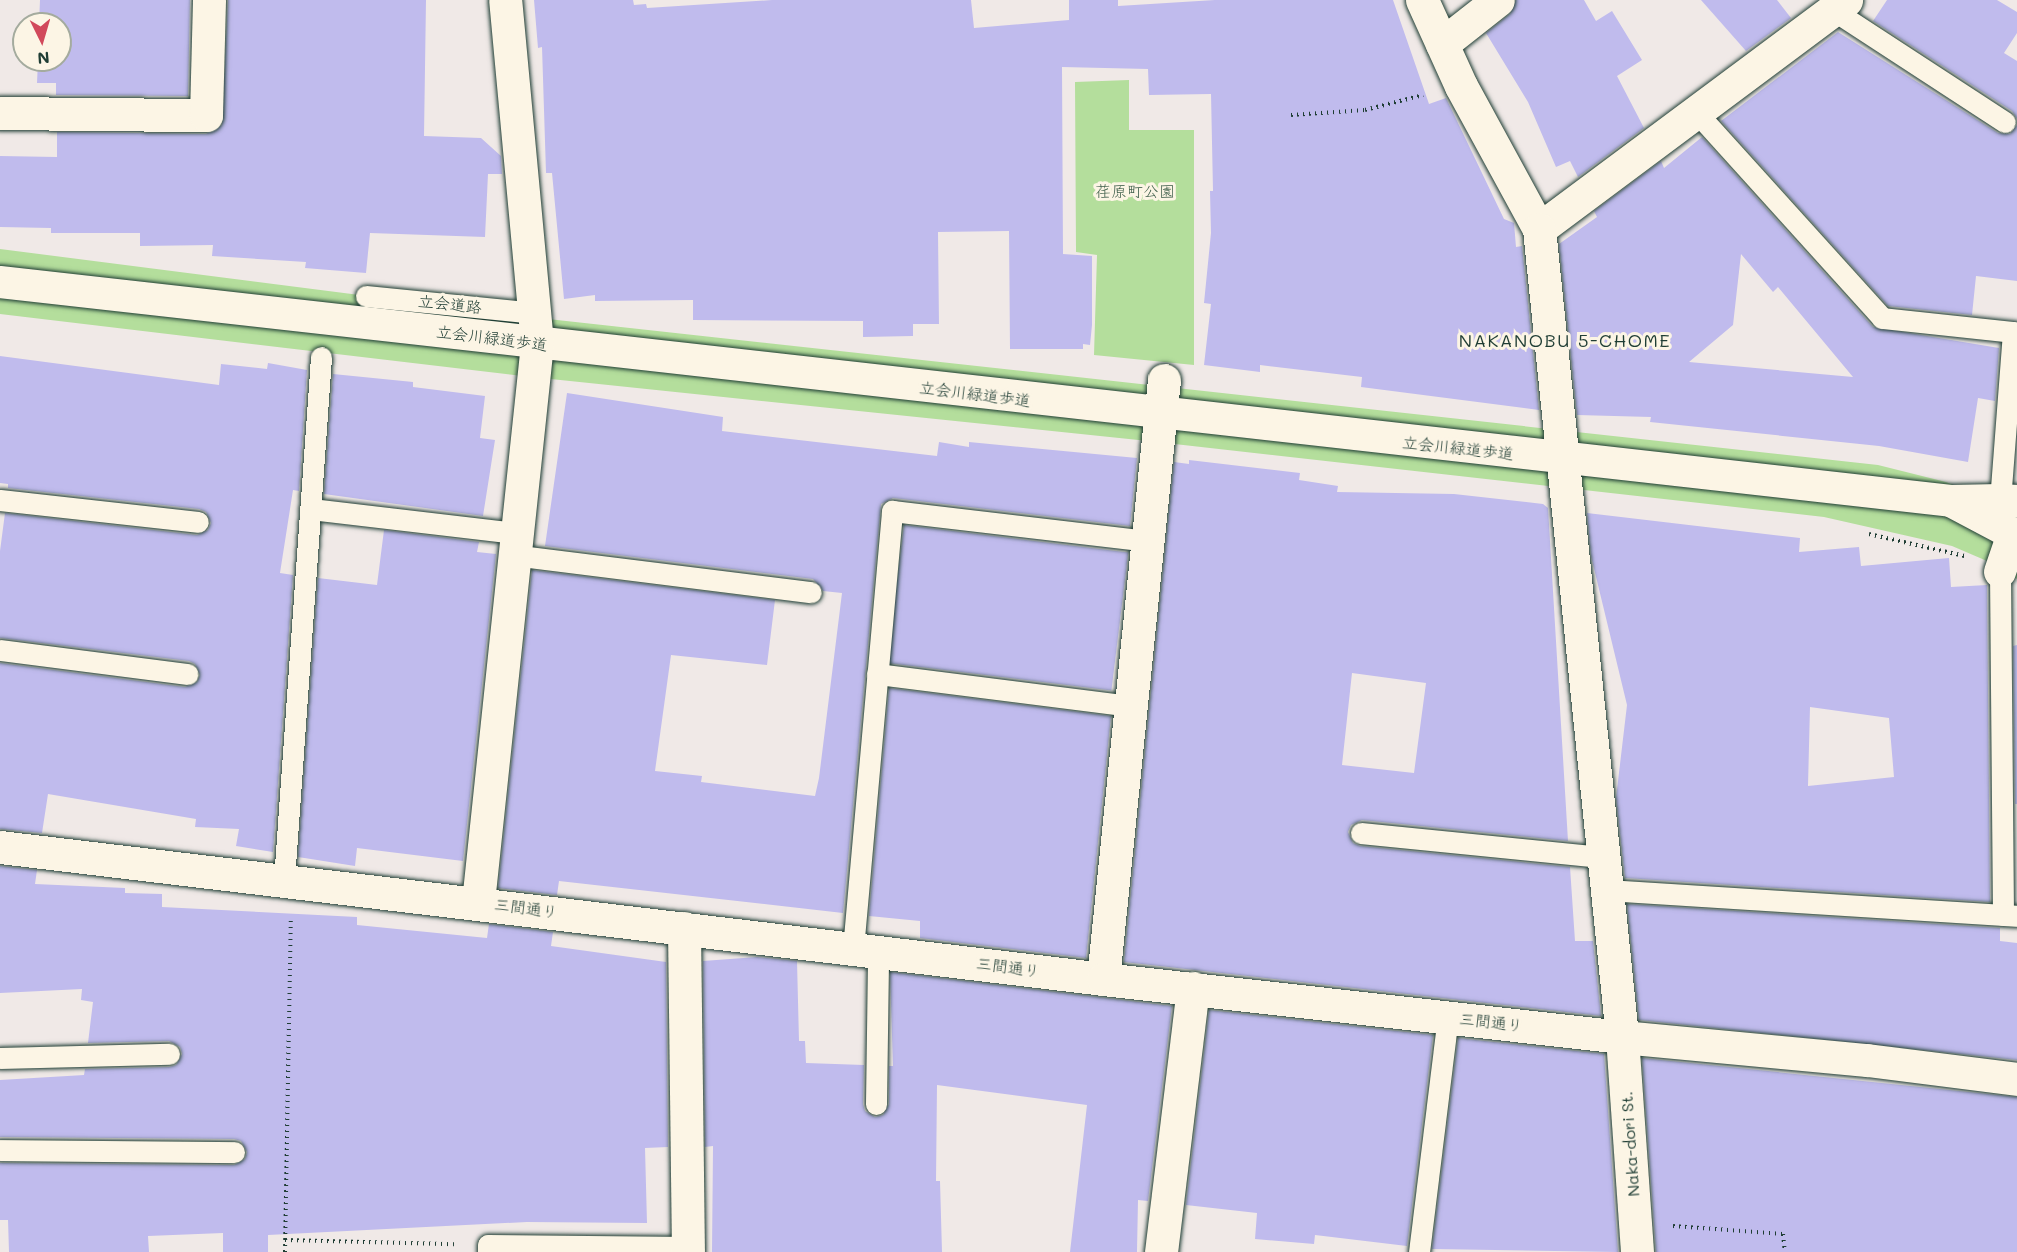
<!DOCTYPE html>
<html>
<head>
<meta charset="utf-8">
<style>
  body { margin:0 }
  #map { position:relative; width:2017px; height:1252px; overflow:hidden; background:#f0e9e7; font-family:Mali,"Klee One",sans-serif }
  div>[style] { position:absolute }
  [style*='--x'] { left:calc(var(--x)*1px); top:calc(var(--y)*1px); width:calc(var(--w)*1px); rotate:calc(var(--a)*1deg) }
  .green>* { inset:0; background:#b4de9c }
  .building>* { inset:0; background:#c0bbed; transform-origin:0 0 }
  .path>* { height:4px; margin-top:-2px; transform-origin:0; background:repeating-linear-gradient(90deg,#1f3d34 0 1.5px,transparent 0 6px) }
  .roads { filter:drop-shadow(0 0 2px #1f3d34) drop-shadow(0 0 2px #1f3d34) }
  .service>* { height:21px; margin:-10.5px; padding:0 10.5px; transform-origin:10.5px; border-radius:10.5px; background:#fcf5e5 }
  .pedestrian>* { height:32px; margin:-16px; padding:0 16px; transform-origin:16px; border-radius:16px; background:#fcf5e5 }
  .minor>* { height:33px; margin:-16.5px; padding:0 16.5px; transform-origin:16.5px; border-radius:16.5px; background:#fcf5e5 }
  .tertiary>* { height:33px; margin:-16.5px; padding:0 16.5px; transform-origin:16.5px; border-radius:16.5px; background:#fcf5e5 }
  span { translate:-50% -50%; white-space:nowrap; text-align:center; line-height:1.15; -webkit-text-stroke:6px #fcf5e5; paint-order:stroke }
  .park-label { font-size:16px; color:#3d5d49 }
  .street-label { font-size:16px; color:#1f3d34 }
  .neighbourhood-label { font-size:18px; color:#1f3d34; letter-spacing:1.5px }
  .north { position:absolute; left:12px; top:12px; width:60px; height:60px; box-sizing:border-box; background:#fcf5e5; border:2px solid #a4ab9e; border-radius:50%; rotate:175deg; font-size:16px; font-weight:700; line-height:24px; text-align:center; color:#1f3d34 }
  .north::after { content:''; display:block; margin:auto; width:21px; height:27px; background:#d1495b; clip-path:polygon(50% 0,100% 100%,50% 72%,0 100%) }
</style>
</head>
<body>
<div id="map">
  <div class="green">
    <div style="clip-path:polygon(1129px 80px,1129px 130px,1194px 130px,1194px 365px,1094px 355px,1097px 255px,1076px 252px,1075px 82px)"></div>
    <div style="clip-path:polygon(0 249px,548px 319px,1878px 465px,1946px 482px,2017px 512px,2017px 579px,2001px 567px,1952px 546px,1824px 517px,1148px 441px,522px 376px,0 314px)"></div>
  </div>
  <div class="building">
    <div style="clip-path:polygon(40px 0,190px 0,188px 96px,56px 95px,56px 83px,37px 83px,38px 60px,60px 60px,60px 24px,39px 24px)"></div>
    <div style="clip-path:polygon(228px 0,426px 0,424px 136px,481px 138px,501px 156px,502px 174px,488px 174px,485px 237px,370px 233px,366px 273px,305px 268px,306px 262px,212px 256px,213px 245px,140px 246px,140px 233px,51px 233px,51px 228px,0 227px,0 156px,57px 157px,57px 132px,206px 134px,222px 125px)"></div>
    <div style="clip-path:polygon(534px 0,633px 0,634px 5px,646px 4px,647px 8px,772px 0,971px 0,974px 28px,1069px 20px,1069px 0,1118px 0,1118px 6px,1215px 0,1393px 0,1429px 104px,1446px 98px,1504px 219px,1514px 223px,1516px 247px,1522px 246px,1539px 410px,1361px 387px,1362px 377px,1260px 365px,1260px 372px,1204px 365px,1211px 304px,1204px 303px,1211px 233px,1210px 191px,1213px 191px,1211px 94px,1149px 95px,1148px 69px,1062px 67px,1063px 254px,1092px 256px,1092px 325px,1090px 345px,1083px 344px,1083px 349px,1010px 349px,1009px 231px,938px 232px,939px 324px,913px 324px,913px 336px,863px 337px,863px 321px,693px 320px,693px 300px,595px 301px,595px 295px,564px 299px,552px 173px,546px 173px,542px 47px,538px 48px)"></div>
    <div style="clip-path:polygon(1516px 0,1584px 0,1596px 21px,1612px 11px,1642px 60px,1617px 76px,1644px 128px,1578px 177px,1570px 161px,1556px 167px,1528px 102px,1486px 33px,1510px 14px)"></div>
    <div style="clip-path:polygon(1701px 0,1777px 0,1791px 18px,1746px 51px)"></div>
    <div style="clip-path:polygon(1887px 0,1997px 0,2017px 12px,2017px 33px,2004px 53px,2017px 61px,2017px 119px,2012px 111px,1873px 21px)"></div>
    <div style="clip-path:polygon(1838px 32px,1998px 133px,2010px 134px,2017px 125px,2017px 281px,1976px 276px,1972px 315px,1888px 306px,1721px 121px)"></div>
    <div style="clip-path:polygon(evenodd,1702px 137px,1873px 327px,1999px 348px,1995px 401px,1978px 398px,1968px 462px,1879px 446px,1650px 422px,1651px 417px,1577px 415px,1559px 244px,1597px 217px,1594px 211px,1661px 161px,1664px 168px,1702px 137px,1741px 254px,1773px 292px,1778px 287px,1853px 377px,1689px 362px,1733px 325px,1741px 254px)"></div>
    <div style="clip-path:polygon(0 356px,219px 385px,221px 364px,267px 369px,268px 363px,307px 370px,299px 491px,293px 490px,280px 573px,293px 575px,273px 852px,236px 846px,239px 829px,195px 827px,196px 819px,48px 794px,42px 833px,0 829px,0 663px,185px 687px,197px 682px,200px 675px,195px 664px,189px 661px,0 638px,0 551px,5px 513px,197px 535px,208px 530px,211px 523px,206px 512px,199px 509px,8px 488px,8px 484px,0 483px)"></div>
    <div style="clip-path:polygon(333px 374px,413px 382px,413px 387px,485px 396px,480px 438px,495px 440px,483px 516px,324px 494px)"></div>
    <div style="clip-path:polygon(567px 393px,723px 417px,722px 431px,937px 456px,939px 442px,969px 447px,969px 442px,1137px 458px,1130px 526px,893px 498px,881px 504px,843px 913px,559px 881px,557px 895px,498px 888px,532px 570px,775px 600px,767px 665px,671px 655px,655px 771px,702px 776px,701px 782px,815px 796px,819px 778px,842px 593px,823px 591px,813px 579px,545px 546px)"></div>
    <div style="clip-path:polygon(evenodd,1189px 460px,1300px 473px,1299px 480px,1338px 486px,1337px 492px,1454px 494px,1543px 504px,1548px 508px,1568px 841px,1362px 820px,1351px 825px,1348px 832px,1353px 843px,1360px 846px,1570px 867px,1575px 941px,1593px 941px,1601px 1016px,1124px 962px,1174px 462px,1189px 464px,1189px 460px,1352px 673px,1426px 683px,1414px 773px,1342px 765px,1352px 673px)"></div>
    <div style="clip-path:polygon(evenodd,1587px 513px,1800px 538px,1799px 552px,1859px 547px,1861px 566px,1949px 558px,1951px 587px,1987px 585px,1990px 902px,1625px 878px,1616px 798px,1627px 705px,1591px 556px,1587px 513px,1810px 707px,1889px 718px,1894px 777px,1808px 786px,1810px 707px)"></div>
    <div style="left:904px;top:525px;width:226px;height:139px;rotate:7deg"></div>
    <div style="clip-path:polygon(384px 530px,479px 542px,477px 552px,496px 554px,463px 861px,357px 848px,355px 866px,298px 857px,318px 578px,377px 585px)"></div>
    <div style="clip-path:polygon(2017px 645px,2017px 804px,2015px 804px,2013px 646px)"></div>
    <div style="clip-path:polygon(889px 688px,1111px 716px,1086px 958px,920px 938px,920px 921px,869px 916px)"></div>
    <div style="clip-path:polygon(0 866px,37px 870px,35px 884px,125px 888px,125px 893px,162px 894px,162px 907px,357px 917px,357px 925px,487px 938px,489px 924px,553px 932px,551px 946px,666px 962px,668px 1147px,645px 1148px,647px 1223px,527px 1222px,268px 1235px,268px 1252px,223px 1252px,223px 1233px,148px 1236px,149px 1252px,9px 1252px,8px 1220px,0 1220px,0 1163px,234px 1165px,245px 1159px,247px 1152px,241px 1141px,234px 1139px,0 1137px,0 1080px,84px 1075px,85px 1069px,169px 1067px,176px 1065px,182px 1054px,180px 1047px,169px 1041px,88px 1043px,93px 1002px,81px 1000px,82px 989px,0 993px)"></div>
    <div style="clip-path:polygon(1627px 904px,2000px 928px,2000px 941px,2017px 943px,2017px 1060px,1639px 1020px)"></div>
    <div style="clip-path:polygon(757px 957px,797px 961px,799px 1041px,805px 1041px,806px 1063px,864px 1065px,863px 1104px,865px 1111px,875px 1117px,883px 1115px,889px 1104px,889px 1066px,893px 1066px,890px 972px,1172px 1006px,1148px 1201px,1138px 1200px,1137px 1252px,1070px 1252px,1087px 1105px,937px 1085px,936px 1181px,940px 1181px,942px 1252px,712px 1252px,713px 1146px,705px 1147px,703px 961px)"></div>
    <div style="clip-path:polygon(1209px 1010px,1433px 1035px,1407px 1246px,1315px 1235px,1314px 1244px,1255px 1239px,1257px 1213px,1186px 1205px)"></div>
    <div style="clip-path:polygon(1458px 1038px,1604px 1054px,1618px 1252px,1432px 1249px)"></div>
    <div style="clip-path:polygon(1642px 1058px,2017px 1097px,2017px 1252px,1656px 1252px)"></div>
  </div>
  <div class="path">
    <div style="--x:1291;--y:115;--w:74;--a:-3.9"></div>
    <div style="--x:1365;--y:110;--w:60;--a:-14.5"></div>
    <div style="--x:1869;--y:534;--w:98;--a:13"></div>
    <div style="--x:1673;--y:1226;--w:110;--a:4.2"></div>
    <div style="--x:1783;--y:1234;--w:18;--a:84"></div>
    <div style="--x:285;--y:1240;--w:169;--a:1.4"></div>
    <div style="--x:285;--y:1252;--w:332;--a:-89"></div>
  </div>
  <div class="roads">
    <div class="service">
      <div style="--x:1833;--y:10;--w:205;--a:33.1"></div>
      <div style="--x:1697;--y:113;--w:276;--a:47.9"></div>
      <div style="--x:1882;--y:318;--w:132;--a:6.1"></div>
      <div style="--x:2013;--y:332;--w:169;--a:94.4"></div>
      <div style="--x:366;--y:296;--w:170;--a:5.7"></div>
      <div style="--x:0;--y:500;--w:199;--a:6.3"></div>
      <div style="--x:311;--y:509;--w:205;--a:6.7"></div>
      <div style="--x:512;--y:555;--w:301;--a:7.1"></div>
      <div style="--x:2000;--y:572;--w:343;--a:89.5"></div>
      <div style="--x:0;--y:650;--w:189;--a:7.3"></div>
      <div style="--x:877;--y:674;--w:256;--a:7.2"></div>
      <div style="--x:1361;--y:833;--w:241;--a:5.7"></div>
      <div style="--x:284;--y:880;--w:524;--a:-85.95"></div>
      <div style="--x:1605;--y:890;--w:413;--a:3.6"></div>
      <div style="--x:853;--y:949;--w:440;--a:-84.9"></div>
      <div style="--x:892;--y:511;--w:259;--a:6.7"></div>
      <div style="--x:0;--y:1058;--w:169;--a:-1.4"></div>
      <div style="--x:876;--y:1104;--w:152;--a:-89.2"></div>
      <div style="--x:0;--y:1150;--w:234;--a:0.5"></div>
      <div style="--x:488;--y:1252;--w:7;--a:-90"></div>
      <div style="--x:488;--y:1245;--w:200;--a:0.6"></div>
      <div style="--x:1419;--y:1252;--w:237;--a:-83"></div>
    </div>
    <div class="pedestrian">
      <div style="--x:0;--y:282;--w:1963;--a:6.4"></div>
      <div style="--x:2000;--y:500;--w:49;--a:178.8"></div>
      <div style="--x:1951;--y:501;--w:70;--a:28"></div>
      <div style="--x:2013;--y:534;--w:40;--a:108.9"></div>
    </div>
    <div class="minor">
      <div style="--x:1442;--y:44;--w:71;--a:-38.2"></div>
      <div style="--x:0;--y:113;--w:206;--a:0.6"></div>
      <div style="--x:206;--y:115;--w:115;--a:-88.5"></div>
      <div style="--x:1539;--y:229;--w:383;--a:-36.7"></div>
      <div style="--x:2000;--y:500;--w:17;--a:3"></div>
      <div style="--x:478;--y:902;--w:562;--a:-83.97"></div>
      <div style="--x:537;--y:343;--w:344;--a:-95.3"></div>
      <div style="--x:684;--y:928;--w:324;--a:89.3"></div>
      <div style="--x:1103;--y:979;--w:602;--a:-84.19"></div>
      <div style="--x:1161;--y:1252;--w:266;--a:-83.1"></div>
    </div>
    <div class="tertiary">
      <div style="--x:1422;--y:0;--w:94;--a:65.6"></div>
      <div style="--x:1461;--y:86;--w:163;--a:61.4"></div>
      <div style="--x:1539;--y:229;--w:812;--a:84.13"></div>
      <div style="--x:1622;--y:1037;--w:216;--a:86"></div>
      <div style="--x:0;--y:847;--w:1111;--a:6.82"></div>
      <div style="--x:1103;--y:979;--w:522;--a:6.38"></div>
      <div style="--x:1622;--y:1037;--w:246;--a:5.4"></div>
      <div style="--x:1867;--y:1060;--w:151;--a:7.2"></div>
    </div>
  </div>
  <div class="park-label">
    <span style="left:1135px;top:191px">荏原町公園</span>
  </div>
  <div class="street-label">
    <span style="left:450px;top:304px;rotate:6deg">立会道路</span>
    <span style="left:492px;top:338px;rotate:7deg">立会川緑道歩道</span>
    <span style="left:975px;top:394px;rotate:7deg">立会川緑道歩道</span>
    <span style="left:1458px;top:448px;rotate:6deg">立会川緑道歩道</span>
    <span style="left:526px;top:908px;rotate:7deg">三間通り</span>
    <span style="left:1008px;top:967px;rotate:7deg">三間通り</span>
    <span style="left:1491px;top:1022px;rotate:6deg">三間通り</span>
    <span style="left:1630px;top:1144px;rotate:-94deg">Naka-dori St.</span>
  </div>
  <div class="neighbourhood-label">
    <span style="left:1565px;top:340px">NAKANOBU 5-CHOME</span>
  </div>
  <div class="north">N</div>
</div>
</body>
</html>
